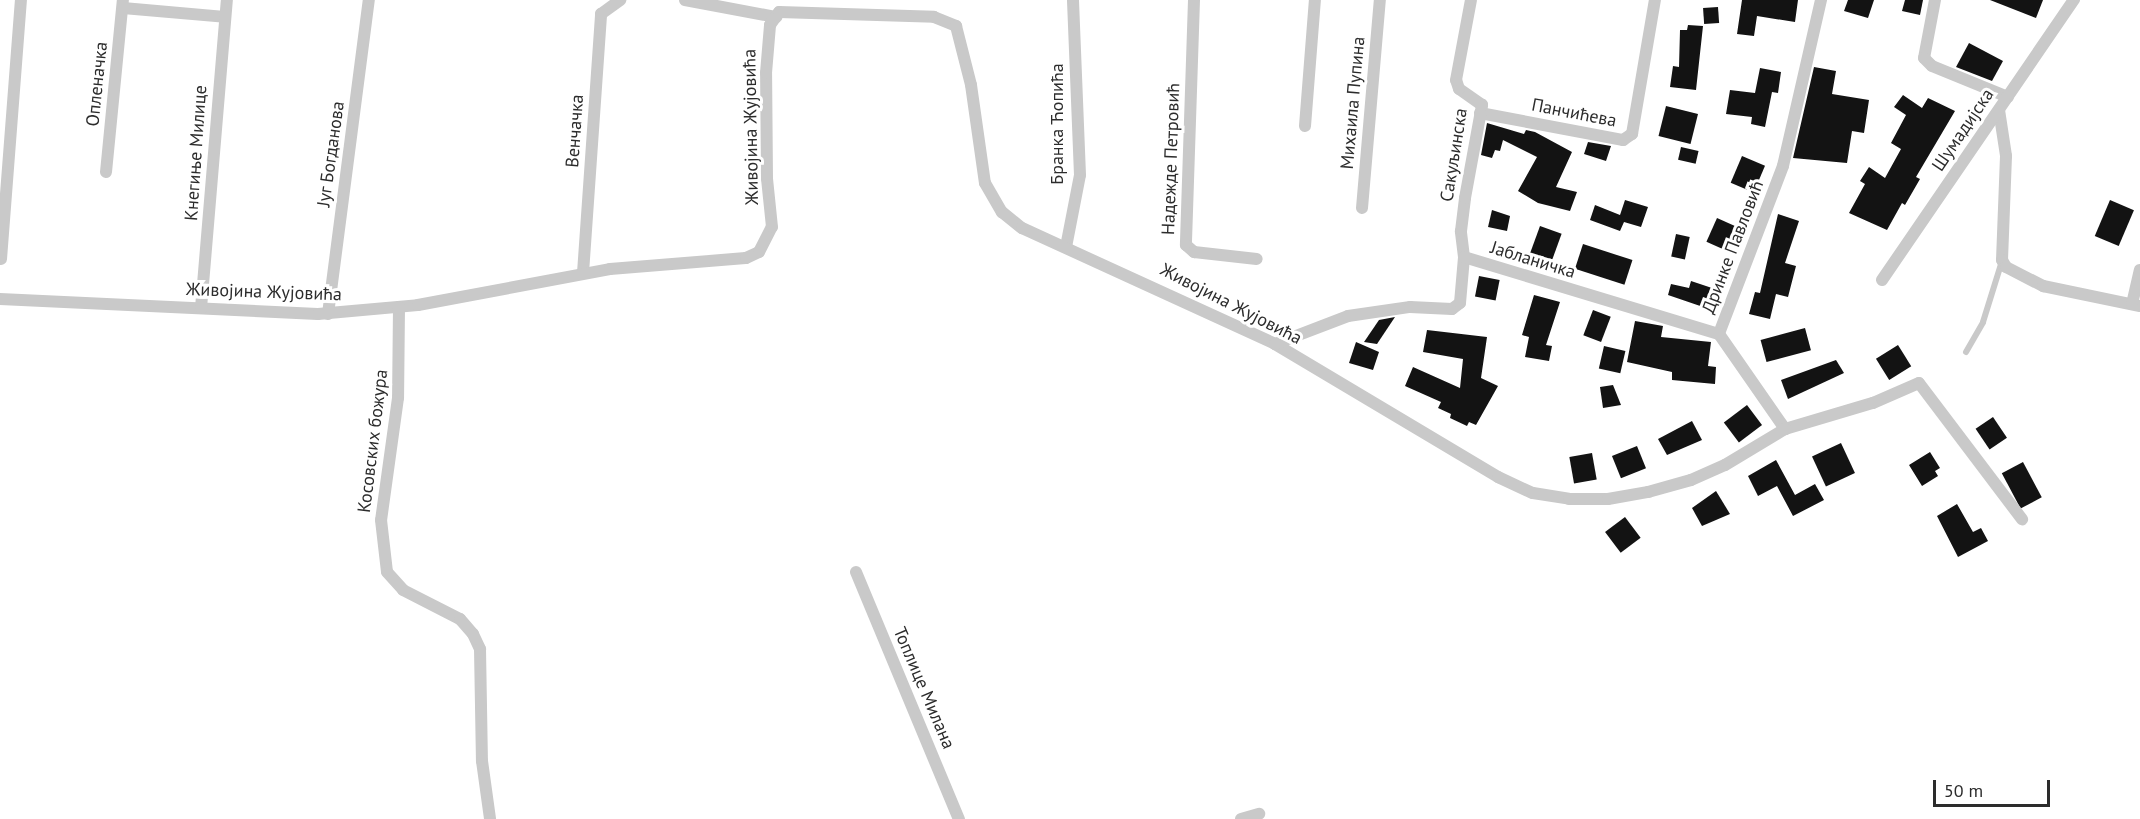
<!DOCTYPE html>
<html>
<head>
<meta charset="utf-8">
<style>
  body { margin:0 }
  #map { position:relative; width:2140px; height:819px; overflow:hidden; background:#fff; font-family:"PT Sans",sans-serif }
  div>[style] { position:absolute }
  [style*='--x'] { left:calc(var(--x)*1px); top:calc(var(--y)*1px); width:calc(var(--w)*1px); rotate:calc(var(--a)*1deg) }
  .building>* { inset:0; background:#131313; transform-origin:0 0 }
  .lane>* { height:6px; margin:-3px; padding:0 3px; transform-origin:3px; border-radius:3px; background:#c9c9c9 }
  .street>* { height:12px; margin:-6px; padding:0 6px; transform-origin:6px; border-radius:6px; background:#c9c9c9 }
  span { translate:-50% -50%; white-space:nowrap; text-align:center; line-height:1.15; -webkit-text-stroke:6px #fff; paint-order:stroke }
  .street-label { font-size:18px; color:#2c2c2c }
  .scale { position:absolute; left:1933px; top:780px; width:117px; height:27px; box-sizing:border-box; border:3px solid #2c2c2c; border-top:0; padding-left:8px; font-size:18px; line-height:21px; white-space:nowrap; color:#2c2c2c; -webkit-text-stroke:4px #fff; paint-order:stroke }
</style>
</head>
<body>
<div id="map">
  <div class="building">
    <div style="clip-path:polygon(1742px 0,1798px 0,1795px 22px,1757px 16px,1754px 36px,1737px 34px)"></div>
    <div style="clip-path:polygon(1848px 0,1874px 0,1868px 18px,1844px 11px)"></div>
    <div style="clip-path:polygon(1905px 0,1923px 0,1920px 15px,1902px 11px)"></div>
    <div style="clip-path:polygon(1990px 0,2043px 0,2036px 18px)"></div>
    <div style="left:1718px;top:7px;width:16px;height:15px;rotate:86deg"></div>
    <div style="clip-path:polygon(1688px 25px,1703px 26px,1696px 90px,1670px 87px,1673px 66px,1679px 67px,1680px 30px,1687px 30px)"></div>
    <div style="clip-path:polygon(1969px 43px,2003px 61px,1992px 81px,1956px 67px)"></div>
    <div style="clip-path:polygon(1814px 67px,1836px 71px,1832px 94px,1869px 100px,1864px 133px,1852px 131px,1847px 163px,1793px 158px)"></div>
    <div style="clip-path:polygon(1760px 68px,1781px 72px,1778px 93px,1772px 92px,1765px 127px,1751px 124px,1752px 117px,1726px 114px,1730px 90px,1755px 93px)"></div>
    <div style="clip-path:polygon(1903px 95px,1922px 108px,1928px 98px,1955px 111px,1916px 177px,1920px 179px,1905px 205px,1902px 203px,1887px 230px,1849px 213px,1865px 184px,1860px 181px,1869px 167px,1885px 178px,1901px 149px,1891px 143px,1906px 115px,1894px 107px)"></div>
    <div style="left:1666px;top:106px;width:33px;height:31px;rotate:14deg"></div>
    <div style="clip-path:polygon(1487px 123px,1524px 134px,1526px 130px,1535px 132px,1572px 152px,1556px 187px,1577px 192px,1570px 211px,1538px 203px,1518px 191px,1537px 157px,1503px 140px,1500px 151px,1495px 150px,1492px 158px,1481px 155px)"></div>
    <div style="clip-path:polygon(1588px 142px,1611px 146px,1606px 161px,1584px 154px)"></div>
    <div style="left:1681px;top:147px;width:18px;height:13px;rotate:13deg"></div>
    <div style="left:1742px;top:156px;width:25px;height:29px;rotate:23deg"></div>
    <div style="clip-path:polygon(1625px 200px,1648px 207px,1641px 227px,1624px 222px,1620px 231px,1590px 220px,1595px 205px,1620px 215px)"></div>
    <div style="left:2110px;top:200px;width:26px;height:39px;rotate:23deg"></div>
    <div style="clip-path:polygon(1492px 210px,1510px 216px,1507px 231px,1488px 227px)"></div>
    <div style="clip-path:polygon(1778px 214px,1799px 221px,1785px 263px,1796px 266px,1788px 297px,1776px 294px,1770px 319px,1749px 314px,1755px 292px,1760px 293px)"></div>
    <div style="left:1717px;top:218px;width:27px;height:26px;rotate:24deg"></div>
    <div style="left:1540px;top:226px;width:23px;height:29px;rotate:20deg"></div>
    <div style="left:1676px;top:234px;width:14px;height:23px;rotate:12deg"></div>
    <div style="left:1583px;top:244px;width:52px;height:26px;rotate:18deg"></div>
    <div style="left:1479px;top:276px;width:21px;height:21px;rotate:11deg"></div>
    <div style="clip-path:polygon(1691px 281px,1715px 289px,1709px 309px,1668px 295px,1671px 284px,1689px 288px)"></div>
    <div style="clip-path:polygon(1534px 295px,1560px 302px,1546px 345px,1552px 346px,1549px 361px,1525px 357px,1529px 337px,1522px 335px)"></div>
    <div style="left:1593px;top:310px;width:19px;height:27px;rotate:21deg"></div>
    <div style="clip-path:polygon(1395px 317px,1377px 344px,1364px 342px,1379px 320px)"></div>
    <div style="clip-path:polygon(1635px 321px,1663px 326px,1661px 337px,1711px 342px,1708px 366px,1716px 367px,1715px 384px,1672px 380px,1672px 372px,1627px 362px)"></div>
    <div style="left:1805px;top:328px;width:23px;height:46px;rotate:75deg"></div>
    <div style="clip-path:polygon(1427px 330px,1487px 337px,1481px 378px,1498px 386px,1476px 425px,1469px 422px,1467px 426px,1450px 418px,1451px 414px,1438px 408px,1441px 402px,1405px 386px,1413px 367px,1460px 388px,1463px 359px,1423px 352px)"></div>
    <div style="clip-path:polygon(1356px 342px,1379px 352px,1373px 370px,1349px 363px)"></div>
    <div style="left:1898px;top:345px;width:25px;height:26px;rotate:58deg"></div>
    <div style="left:1604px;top:346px;width:22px;height:23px;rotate:13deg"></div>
    <div style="clip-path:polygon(1836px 360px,1844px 373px,1788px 399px,1781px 380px)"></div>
    <div style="clip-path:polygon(1613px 385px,1621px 405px,1603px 408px,1600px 387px)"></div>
    <div style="left:1747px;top:405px;width:25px;height:29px;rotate:53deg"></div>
    <div style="left:1993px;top:417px;width:25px;height:21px;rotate:56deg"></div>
    <div style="clip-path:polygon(1692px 421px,1702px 440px,1667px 455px,1658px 439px)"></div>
    <div style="left:1841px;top:443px;width:33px;height:32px;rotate:65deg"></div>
    <div style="left:1637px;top:446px;width:24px;height:27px;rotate:68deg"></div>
    <div style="clip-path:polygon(1930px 452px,1940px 468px,1935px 471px,1938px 476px,1922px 486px,1909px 465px)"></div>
    <div style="left:1592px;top:453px;width:27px;height:23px;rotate:80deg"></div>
    <div style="clip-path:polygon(1776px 460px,1795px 495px,1815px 484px,1824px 500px,1793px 516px,1777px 486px,1758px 496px,1748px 476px)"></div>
    <div style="left:2023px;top:462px;width:40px;height:24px;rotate:62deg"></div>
    <div style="clip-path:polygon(1716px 491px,1730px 514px,1702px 526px,1692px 508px)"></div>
    <div style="clip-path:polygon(1957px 504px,1973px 532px,1981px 528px,1988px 541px,1958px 557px,1937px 516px)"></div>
    <div style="left:1625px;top:517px;width:26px;height:25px;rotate:53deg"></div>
  </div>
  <div class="lane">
    <div style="--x:1966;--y:352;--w:34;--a:-60"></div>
    <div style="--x:1983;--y:322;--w:64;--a:-72.7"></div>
  </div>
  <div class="street">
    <div style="--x:685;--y:0;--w:93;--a:10.6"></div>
    <div style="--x:1194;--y:0;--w:245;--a:91.9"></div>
    <div style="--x:1186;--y:245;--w:11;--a:41"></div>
    <div style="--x:1194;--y:252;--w:63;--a:6.3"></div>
    <div style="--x:1821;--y:0;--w:170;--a:102.9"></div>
    <div style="--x:1783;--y:166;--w:180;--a:110.9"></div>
    <div style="--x:1719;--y:334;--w:116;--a:55.2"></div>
    <div style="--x:1785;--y:429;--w:92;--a:-16.5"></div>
    <div style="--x:1873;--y:403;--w:50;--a:-23.5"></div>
    <div style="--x:1919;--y:383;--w:171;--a:52.9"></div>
    <div style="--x:1935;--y:0;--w:59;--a:100.7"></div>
    <div style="--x:1924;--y:58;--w:11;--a:45"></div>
    <div style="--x:1932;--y:66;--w:82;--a:22.2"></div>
    <div style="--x:123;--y:8;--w:102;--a:5"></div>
    <div style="--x:1999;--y:110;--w:47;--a:81.3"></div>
    <div style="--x:2006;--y:156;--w:104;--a:92.2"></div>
    <div style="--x:2002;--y:260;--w:8;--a:60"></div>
    <div style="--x:2006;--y:267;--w:42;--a:27.2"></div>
    <div style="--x:2043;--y:286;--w:99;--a:11.7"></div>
    <div style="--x:1480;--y:113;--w:146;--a:10.7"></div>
    <div style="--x:1623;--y:140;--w:11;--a:-34"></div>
    <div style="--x:1632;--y:134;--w:136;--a:-80.3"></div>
    <div style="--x:1305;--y:126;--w:126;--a:-85.5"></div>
    <div style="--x:106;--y:172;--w:173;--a:-84.4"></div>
    <div style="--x:1362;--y:208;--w:209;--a:-85.1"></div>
    <div style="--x:1066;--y:247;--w:73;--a:-79"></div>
    <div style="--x:1080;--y:175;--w:175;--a:-92.3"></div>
    <div style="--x:1464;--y:257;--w:26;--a:-97"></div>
    <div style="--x:1461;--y:231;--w:33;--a:-83"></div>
    <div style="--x:1465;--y:198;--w:95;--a:-79.6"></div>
    <div style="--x:1482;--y:105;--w:28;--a:-145"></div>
    <div style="--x:1459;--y:89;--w:9;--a:-108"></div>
    <div style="--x:1456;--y:80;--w:81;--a:-79.4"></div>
    <div style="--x:1;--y:259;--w:260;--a:-85.6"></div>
    <div style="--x:583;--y:273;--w:260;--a:-86"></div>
    <div style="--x:601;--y:14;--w:24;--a:-36"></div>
    <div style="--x:1882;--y:280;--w:340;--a:-55.6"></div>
    <div style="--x:0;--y:299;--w:318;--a:2.7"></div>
    <div style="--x:318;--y:314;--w:100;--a:-5.1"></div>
    <div style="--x:418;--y:305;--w:195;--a:-10.6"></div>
    <div style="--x:610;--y:269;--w:136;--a:-4.6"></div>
    <div style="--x:746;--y:258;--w:14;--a:-25"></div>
    <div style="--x:759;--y:252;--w:28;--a:-63"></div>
    <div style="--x:772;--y:227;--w:48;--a:-95.9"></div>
    <div style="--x:767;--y:179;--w:106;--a:-90.5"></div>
    <div style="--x:766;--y:73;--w:48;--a:-85.2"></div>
    <div style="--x:770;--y:25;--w:16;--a:-55"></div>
    <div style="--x:779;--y:12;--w:155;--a:1.8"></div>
    <div style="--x:934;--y:17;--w:24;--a:22"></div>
    <div style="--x:956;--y:26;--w:61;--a:75.7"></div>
    <div style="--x:971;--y:85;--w:99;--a:81.9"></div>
    <div style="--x:985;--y:183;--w:34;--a:60"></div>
    <div style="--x:1002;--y:212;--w:26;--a:39"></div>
    <div style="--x:1022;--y:228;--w:278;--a:24.6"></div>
    <div style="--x:1275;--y:344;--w:260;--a:30.8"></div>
    <div style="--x:1498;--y:477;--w:38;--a:25"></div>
    <div style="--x:1533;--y:493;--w:36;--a:9"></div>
    <div style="--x:1569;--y:499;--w:39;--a:0"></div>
    <div style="--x:1608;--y:499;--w:41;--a:-9.9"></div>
    <div style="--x:1648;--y:492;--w:45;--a:-15.6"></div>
    <div style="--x:1691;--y:480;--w:37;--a:-24"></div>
    <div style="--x:1725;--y:465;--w:70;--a:-31"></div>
    <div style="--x:2132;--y:304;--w:35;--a:-77"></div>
    <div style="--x:399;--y:307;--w:91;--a:90.6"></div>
    <div style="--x:398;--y:398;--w:123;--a:97.9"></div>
    <div style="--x:381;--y:520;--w:52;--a:83.4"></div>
    <div style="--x:387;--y:572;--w:24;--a:48"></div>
    <div style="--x:403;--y:590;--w:64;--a:27"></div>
    <div style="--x:460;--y:619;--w:20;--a:49"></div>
    <div style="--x:473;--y:634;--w:17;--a:65"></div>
    <div style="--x:480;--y:649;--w:112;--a:89"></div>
    <div style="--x:482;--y:761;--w:59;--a:82.1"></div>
    <div style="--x:201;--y:308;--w:309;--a:-85.2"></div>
    <div style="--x:328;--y:314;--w:317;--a:-82.6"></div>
    <div style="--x:1275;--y:344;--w:78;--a:-21"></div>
    <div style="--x:1348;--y:316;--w:63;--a:-8.3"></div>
    <div style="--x:1410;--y:307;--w:42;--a:2.7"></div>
    <div style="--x:1452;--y:309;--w:10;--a:-37"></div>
    <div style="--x:1460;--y:303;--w:46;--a:-85"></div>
    <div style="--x:1464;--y:257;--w:266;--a:16.8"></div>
    <div style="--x:856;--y:572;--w:268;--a:67.4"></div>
    <div style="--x:1241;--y:819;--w:19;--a:-16"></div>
  </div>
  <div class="street-label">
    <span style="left:97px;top:84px;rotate:-84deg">Опленачка</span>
    <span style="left:1353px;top:103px;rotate:-85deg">Михаила Пупина</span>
    <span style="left:1574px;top:113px;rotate:11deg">Панчићева</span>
    <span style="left:1057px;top:124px;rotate:-90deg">Бранка Ћопића</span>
    <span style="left:751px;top:127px;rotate:-91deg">Живојина Жујовића</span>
    <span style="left:1963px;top:130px;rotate:-56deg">Шумадијска</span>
    <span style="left:575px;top:131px;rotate:-86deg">Венчачка</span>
    <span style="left:196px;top:153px;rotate:-86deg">Кнегиње Милице</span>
    <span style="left:331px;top:154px;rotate:-82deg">Југ Богданова</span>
    <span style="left:1454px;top:155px;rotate:-81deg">Сакуљинска</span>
    <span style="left:1171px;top:159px;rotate:-88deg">Надежде Петровић</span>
    <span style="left:1733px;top:247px;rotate:-69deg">Дринке Павловић</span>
    <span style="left:1533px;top:260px;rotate:17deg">Јабланичка</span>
    <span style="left:264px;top:292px;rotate:2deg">Живојина Жујовића</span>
    <span style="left:1231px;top:304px;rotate:27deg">Живојина Жујовића</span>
    <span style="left:373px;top:441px;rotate:-83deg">Косовских божура</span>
    <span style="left:924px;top:688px;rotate:67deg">Топлице Милана</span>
  </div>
  <div class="scale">50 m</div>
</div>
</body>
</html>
